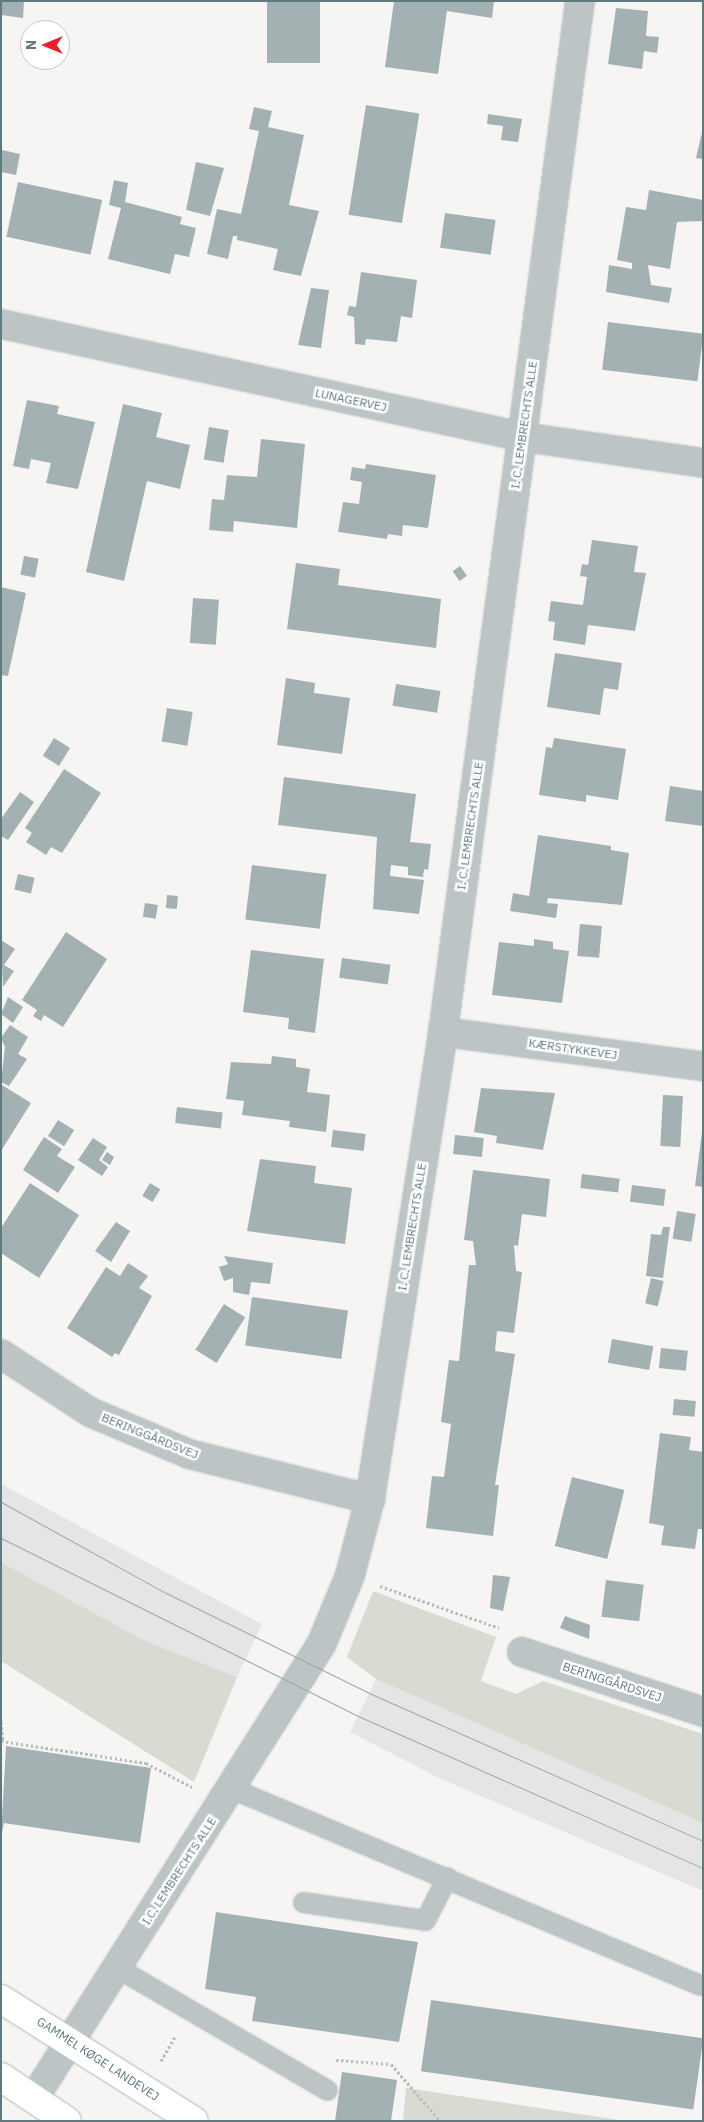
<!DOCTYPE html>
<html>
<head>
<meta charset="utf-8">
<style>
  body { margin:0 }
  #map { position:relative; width:704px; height:2122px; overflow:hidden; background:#f6f5f3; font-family:"IBM Plex Sans",sans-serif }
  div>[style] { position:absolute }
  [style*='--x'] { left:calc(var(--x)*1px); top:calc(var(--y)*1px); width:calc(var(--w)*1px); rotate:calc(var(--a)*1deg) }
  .built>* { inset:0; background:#e4e5e4 }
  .green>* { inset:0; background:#d8dbd2 }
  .building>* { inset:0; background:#a3b1b3; transform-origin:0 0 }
  .path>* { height:3px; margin-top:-1.5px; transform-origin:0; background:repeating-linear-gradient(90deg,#b7bdbe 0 2.5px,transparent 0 5px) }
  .roads { filter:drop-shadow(0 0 1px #afb9bb) drop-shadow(0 0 1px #afb9bb) }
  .service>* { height:19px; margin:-9.5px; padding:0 9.5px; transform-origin:9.5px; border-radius:9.5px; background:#bdc4c6 }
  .minor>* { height:28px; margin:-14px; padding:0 14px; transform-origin:14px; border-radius:14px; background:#bdc4c6 }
  .secondary>* { height:28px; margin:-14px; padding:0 14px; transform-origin:14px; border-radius:14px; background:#fff }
  .tram>* { height:1px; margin:-0.5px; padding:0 0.5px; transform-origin:0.5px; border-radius:0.5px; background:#9ca8ab }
  span { translate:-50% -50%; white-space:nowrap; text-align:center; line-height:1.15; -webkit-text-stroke:5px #fff; paint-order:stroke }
  .street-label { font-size:12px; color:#607a7f }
  .frame { position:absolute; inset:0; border:2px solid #607a7f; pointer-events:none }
  .north { position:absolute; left:20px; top:20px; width:50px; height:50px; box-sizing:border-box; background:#fff; border:1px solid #bfcacc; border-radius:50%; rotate:270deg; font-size:14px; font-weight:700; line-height:20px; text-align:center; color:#607a7f }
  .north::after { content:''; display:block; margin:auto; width:18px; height:22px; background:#e8212a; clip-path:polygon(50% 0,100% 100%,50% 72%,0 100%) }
</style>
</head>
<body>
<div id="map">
  <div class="built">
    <div style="clip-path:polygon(1px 1484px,262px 1624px,237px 1677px,143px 1640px,1px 1562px)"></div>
    <div style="clip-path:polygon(376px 1679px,703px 1823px,703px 1891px,443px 1780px,350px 1732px)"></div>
  </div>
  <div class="green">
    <div style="clip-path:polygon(1px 1562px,143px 1640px,237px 1677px,194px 1782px,1px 1661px)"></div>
    <div style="clip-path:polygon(373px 1591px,496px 1637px,481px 1681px,516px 1694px,543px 1681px,703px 1734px,703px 1823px,376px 1679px,347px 1657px)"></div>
    <div style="clip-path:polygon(406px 2088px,626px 2121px,403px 2121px)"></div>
  </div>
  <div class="building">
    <div style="clip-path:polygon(1px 1px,24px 1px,23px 18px,1px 15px)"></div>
    <div style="left:267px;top:1px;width:53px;height:62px"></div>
    <div style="clip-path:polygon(394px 1px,494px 1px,492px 18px,447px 11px,438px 74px,385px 67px)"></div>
    <div style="clip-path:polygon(616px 8px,648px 11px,646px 36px,659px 37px,657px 53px,644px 51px,642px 69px,608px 64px)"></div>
    <div style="left:366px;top:105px;width:54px;height:111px;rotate:9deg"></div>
    <div style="clip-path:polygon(254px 107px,272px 111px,268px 127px,304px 135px,289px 205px,319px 211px,301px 276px,273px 270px,278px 249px,237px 240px,237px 236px,233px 236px,228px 259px,207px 254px,217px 209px,241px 214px,259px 131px,249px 129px)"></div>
    <div style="clip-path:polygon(488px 114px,522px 119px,518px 142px,501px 140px,503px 126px,487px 124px)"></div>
    <div style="clip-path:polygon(703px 128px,703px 159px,696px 158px)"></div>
    <div style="clip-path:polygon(2px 150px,20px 154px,16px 175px,1px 172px)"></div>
    <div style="clip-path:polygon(196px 162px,224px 168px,210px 216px,186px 210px)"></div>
    <div style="clip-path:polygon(114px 180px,128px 183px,125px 202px,182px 217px,180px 224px,196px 228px,189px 257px,175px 254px,170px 274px,108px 259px,121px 208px,109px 205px)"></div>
    <div style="left:18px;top:182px;width:86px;height:56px;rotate:12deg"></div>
    <div style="clip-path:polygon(649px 190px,703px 200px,703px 221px,677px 222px,670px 269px,648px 265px,651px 285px,672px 288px,669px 303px,606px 292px,609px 265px,632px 269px,632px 263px,617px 260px,626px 207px,646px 210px)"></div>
    <div style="left:445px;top:213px;width:51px;height:35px;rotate:8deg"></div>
    <div style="clip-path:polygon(361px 272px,417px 280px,412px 318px,401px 316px,397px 342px,366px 339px,365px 345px,355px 344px,354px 317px,347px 315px,349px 306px,356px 307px)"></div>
    <div style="clip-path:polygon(311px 288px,329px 290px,321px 348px,298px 345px)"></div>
    <div style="left:608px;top:322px;width:96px;height:48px;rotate:7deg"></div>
    <div style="clip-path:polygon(27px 400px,59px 406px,57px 414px,95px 422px,78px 489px,46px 483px,51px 463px,31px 459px,29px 469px,13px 466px)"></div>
    <div style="clip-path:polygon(123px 404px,162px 413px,156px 437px,190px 445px,180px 489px,147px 481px,124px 581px,86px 572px)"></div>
    <div style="left:209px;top:427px;width:20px;height:33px;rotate:9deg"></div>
    <div style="clip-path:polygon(261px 439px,305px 444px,297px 528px,234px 521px,233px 532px,209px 530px,212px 499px,224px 500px,227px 475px,257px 477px)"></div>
    <div style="clip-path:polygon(366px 464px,436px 475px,428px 528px,403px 525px,402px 536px,388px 534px,387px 539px,338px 532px,343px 502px,359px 504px,362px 482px,350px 480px,352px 467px,365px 469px)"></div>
    <div style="clip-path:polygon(592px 540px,638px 546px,634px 572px,646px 573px,635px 631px,588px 625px,585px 645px,553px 640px,555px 622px,548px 621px,551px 601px,583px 605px,587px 577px,580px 576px,582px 564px,588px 565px)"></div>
    <div style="left:24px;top:556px;width:15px;height:19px;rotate:11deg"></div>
    <div style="clip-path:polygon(296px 563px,340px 569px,338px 585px,441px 599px,436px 648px,287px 629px)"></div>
    <div style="left:460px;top:566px;width:12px;height:9px;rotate:55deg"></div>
    <div style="clip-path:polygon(1px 587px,26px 593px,8px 676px,1px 675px)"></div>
    <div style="left:193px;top:598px;width:26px;height:45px;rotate:4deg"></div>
    <div style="clip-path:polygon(555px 653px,622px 663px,618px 690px,604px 688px,600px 715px,547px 707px)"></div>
    <div style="clip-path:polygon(286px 678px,315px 683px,314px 693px,350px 698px,342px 754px,277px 745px)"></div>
    <div style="left:396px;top:684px;width:45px;height:22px;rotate:9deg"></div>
    <div style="left:167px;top:708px;width:26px;height:34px;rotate:9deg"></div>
    <div style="left:54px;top:738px;width:19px;height:21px;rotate:32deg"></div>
    <div style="clip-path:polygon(554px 738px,626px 749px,618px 800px,586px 795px,586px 802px,539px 795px,546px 747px,552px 748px)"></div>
    <div style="clip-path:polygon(64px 769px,101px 793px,62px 853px,51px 847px,46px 855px,26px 842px,32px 833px,25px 828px)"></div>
    <div style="clip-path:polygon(284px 777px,416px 794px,410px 842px,431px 844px,428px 870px,424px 869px,423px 877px,408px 875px,408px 867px,391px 865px,390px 876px,424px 880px,419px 914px,373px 909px,377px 837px,278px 825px)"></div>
    <div style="clip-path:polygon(670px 786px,703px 791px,703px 826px,665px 821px)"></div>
    <div style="clip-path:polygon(20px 792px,34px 802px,8px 840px,1px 836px,1px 819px)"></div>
    <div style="clip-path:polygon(538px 835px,611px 846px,611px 850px,629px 853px,622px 905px,548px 898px,547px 903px,558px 904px,556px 918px,510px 911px,513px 893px,529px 896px)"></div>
    <div style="left:252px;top:865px;width:75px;height:55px;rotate:7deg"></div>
    <div style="left:18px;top:874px;width:17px;height:16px;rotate:13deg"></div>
    <div style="left:167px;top:895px;width:11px;height:13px;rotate:5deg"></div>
    <div style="left:145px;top:903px;width:13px;height:14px;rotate:9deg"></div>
    <div style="left:580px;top:924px;width:22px;height:32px;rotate:5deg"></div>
    <div style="clip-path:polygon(66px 932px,107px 959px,63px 1027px,44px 1015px,41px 1021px,33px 1016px,37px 1010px,22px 1000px)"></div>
    <div style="clip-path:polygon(534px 939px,553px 942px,553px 949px,569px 951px,562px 1003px,492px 995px,499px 942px,534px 946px)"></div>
    <div style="clip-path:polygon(1px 940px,15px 949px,4px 965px,14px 971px,3px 987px)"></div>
    <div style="clip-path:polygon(251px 950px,324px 959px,315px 1033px,288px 1029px,289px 1018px,243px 1012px)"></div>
    <div style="left:342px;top:958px;width:49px;height:20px;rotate:8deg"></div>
    <div style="clip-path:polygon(8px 997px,23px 1007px,13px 1023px,1px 1014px)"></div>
    <div style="clip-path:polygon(10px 1025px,28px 1037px,18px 1054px,27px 1059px,9px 1086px,1px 1082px,5px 1047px,1px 1038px)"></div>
    <div style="clip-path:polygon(272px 1056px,296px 1059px,296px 1067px,310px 1069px,307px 1092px,330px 1095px,326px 1132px,289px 1127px,290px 1121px,242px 1115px,244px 1101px,226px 1099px,231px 1062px,271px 1064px)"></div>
    <div style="clip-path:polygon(2px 1085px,31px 1103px,1px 1151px,1px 1087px)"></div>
    <div style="clip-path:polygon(481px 1088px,555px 1093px,543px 1150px,496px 1143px,497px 1136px,474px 1132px)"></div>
    <div style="left:663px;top:1095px;width:20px;height:51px;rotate:3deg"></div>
    <div style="left:177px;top:1107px;width:46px;height:16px;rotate:7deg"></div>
    <div style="left:58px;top:1120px;width:19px;height:19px;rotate:32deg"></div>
    <div style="left:333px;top:1130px;width:33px;height:17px;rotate:7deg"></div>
    <div style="clip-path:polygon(702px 1132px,703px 1132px,703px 1187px,695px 1186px)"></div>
    <div style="left:455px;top:1135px;width:29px;height:19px;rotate:6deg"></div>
    <div style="clip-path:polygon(44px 1137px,62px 1149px,57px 1156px,75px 1167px,58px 1193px,23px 1170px)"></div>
    <div style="clip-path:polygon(93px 1138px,107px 1147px,99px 1160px,108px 1167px,102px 1176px,78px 1160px)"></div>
    <div style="clip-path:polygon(107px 1152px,114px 1157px,110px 1165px,102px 1160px)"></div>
    <div style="clip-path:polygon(260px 1159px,316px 1166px,314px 1183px,352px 1188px,345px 1244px,247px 1231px)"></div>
    <div style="clip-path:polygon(473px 1170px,550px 1179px,546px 1217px,522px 1214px,518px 1246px,514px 1245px,516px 1271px,522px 1272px,514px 1333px,497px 1331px,495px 1351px,515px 1354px,495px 1485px,499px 1485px,493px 1536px,426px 1528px,432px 1476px,444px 1477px,451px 1424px,441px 1422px,449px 1360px,459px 1361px,469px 1265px,476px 1265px,473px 1241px,464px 1240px)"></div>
    <div style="left:582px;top:1174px;width:38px;height:14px;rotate:7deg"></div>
    <div style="clip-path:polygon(30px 1183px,79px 1215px,39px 1278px,1px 1253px,1px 1228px)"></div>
    <div style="left:150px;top:1183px;width:12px;height:15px;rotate:31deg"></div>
    <div style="left:632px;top:1185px;width:34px;height:17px;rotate:7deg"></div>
    <div style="left:677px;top:1211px;width:19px;height:28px;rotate:9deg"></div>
    <div style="clip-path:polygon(116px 1222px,130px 1231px,111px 1262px,95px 1251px)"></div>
    <div style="clip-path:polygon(663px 1227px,670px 1227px,663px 1278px,646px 1276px,651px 1234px,661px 1235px)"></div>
    <div style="clip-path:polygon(224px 1256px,273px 1263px,270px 1284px,251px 1282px,249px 1295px,233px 1292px,233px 1278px,224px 1281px,219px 1267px,228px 1264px)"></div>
    <div style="clip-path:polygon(128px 1263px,148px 1276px,139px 1288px,152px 1296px,119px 1355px,115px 1353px,112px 1357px,67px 1328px,106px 1267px,120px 1276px)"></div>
    <div style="left:651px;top:1278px;width:13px;height:26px;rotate:13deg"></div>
    <div style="left:252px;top:1297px;width:97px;height:49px;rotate:8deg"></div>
    <div style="left:224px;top:1304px;width:25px;height:54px;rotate:32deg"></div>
    <div style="left:612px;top:1339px;width:42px;height:24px;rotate:10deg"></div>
    <div style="left:661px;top:1348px;width:27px;height:20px;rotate:6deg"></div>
    <div style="left:674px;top:1399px;width:22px;height:16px;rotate:5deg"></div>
    <div style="clip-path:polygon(660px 1433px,691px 1437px,689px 1450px,703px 1452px,703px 1529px,698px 1529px,695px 1549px,661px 1545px,664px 1526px,649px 1523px)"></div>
    <div style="left:572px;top:1477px;width:54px;height:71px;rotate:14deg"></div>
    <div style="clip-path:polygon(493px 1575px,510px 1577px,503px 1611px,490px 1608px)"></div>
    <div style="left:606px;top:1580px;width:38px;height:37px;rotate:7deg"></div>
    <div style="clip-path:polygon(565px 1616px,590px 1625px,589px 1639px,560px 1628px)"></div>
    <div style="clip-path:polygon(6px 1746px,151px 1768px,140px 1843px,4px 1823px,1px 1837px)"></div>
    <div style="clip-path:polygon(216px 1912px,418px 1942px,399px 2042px,252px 2021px,256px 1997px,205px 1989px)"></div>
    <div style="left:431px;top:2000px;width:275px;height:72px;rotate:8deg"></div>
    <div style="clip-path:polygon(342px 2072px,397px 2080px,391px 2121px,335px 2121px)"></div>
  </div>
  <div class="path">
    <div style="--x:380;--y:1586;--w:126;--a:19.4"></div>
    <div style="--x:1;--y:1722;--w:18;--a:84"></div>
    <div style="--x:1;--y:1741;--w:147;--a:8.6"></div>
    <div style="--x:146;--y:1763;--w:52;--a:27.6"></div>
    <div style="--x:336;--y:2060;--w:55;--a:4.2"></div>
    <div style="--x:391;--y:2064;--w:75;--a:49.3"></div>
    <div style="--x:161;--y:2061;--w:28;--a:-60"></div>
  </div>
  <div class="roads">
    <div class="service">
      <div style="--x:233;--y:1789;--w:506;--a:22.77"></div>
      <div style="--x:303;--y:1902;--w:123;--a:8.4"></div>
      <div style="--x:425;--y:1920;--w:48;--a:-62.9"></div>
      <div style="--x:116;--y:1967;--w:244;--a:30.2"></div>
    </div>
    <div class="minor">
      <div style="--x:1;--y:324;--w:534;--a:12.21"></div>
      <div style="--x:523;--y:437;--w:182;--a:8.2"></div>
      <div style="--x:443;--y:1032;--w:262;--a:7.5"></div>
      <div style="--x:1;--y:1354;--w:106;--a:33.1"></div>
      <div style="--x:90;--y:1412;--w:108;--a:23"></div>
      <div style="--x:189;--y:1454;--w:187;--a:14"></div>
      <div style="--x:522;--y:1652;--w:191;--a:18.3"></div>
      <div style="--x:34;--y:2098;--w:538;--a:-57.67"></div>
      <div style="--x:322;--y:1643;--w:74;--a:-67.6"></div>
      <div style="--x:350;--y:1575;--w:79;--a:-75.3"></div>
      <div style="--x:370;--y:1499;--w:473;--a:-81.1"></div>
      <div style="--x:443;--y:1032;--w:1040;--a:-82.43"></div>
    </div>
    <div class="secondary">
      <div style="--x:1;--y:1999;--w:228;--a:32.3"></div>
      <div style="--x:1;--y:2077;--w:79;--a:33.7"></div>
    </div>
  </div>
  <div class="tram">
    <div style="--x:1;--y:1502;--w:188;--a:28.9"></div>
    <div style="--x:166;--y:1593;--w:226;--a:26.2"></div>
    <div style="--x:369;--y:1693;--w:365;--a:23.9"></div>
    <div style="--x:1;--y:1538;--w:399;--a:26.5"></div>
    <div style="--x:358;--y:1716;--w:377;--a:23.8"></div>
  </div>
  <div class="street-label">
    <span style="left:351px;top:400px;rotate:12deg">LUNAGERVEJ</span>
    <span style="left:524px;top:425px;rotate:-82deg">I. C. LEMBRECHTS ALLE</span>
    <span style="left:470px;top:826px;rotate:-82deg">I. C. LEMBRECHTS ALLE</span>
    <span style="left:573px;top:1049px;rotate:8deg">KÆRSTYKKEVEJ</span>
    <span style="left:412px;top:1227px;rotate:-81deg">I. C. LEMBRECHTS ALLE</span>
    <span style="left:150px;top:1436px;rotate:22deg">BERINGGÅRDSVEJ</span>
    <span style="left:612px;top:1682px;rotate:18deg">BERINGGÅRDSVEJ</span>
    <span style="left:179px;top:1871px;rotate:-57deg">I.C. LEMBRECHTS ALLE</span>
    <span style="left:98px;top:2059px;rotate:33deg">GAMMEL KØGE LANDEVEJ</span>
  </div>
  <div class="frame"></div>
  <div class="north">N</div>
</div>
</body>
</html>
